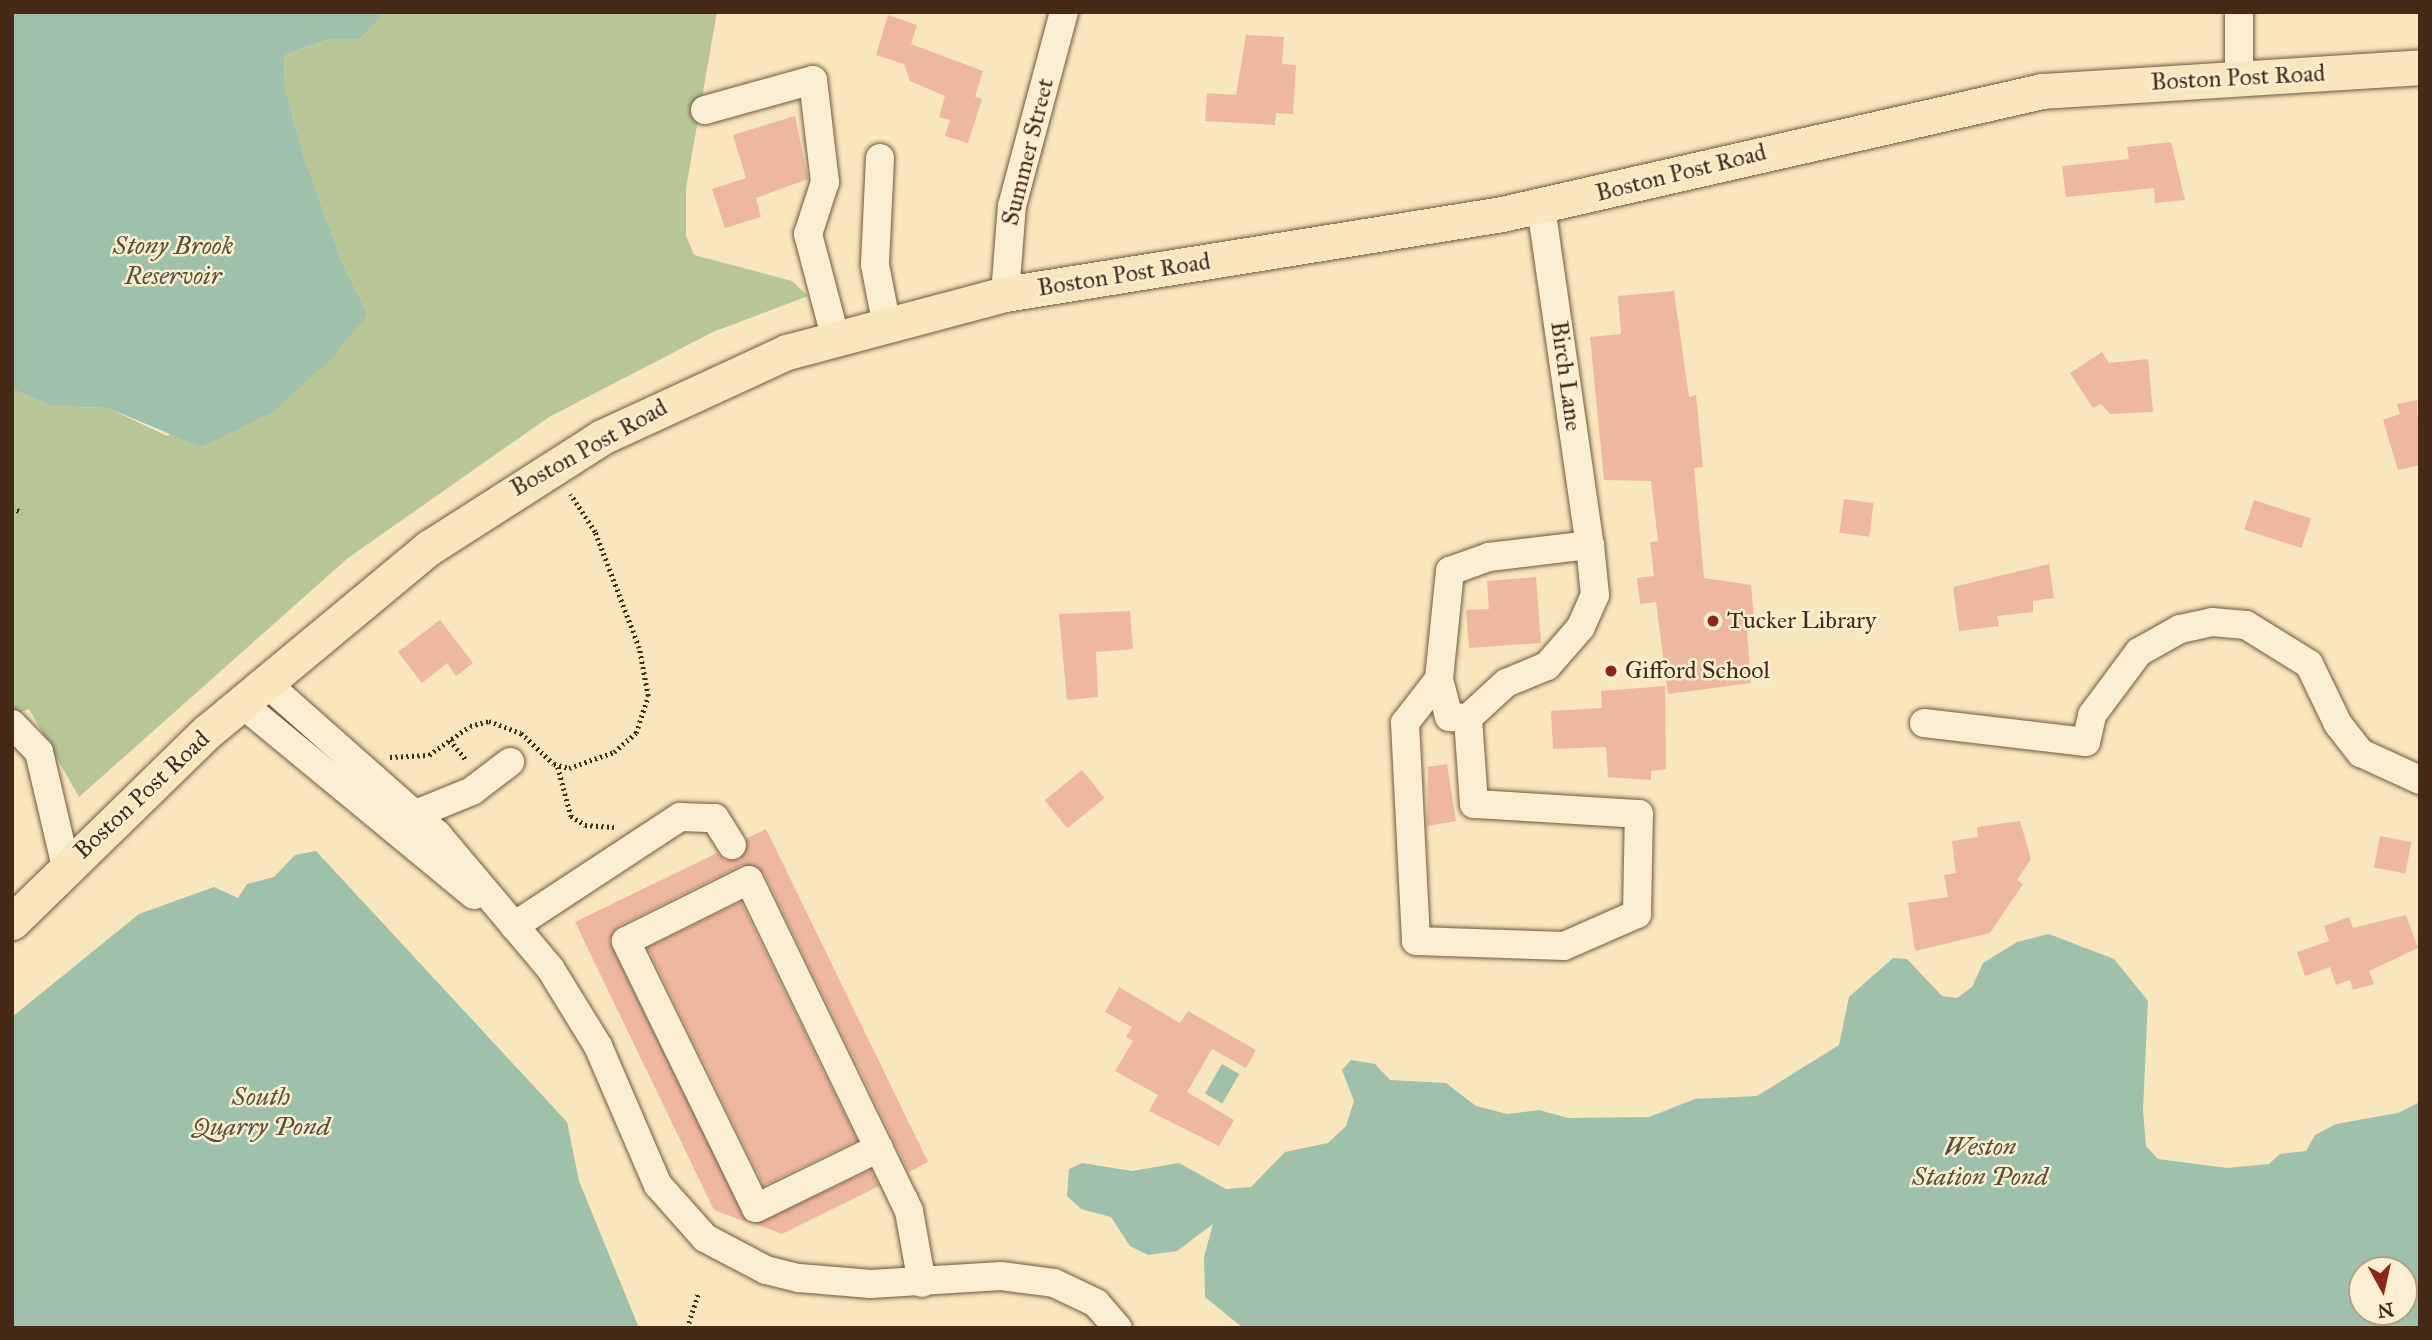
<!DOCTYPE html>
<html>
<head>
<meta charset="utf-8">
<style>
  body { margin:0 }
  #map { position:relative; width:2432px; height:1340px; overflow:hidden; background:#f8e6bc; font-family:"IM FELL Great Primer",serif }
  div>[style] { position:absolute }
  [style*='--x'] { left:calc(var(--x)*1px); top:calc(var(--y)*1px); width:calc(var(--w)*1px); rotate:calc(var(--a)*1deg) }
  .green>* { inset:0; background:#b8c695 }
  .water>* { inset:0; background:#9fc0aa; transform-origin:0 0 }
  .building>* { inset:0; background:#eeb89f; transform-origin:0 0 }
  .path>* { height:4.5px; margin-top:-2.25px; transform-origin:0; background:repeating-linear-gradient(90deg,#462916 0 2px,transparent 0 5.5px) }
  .roads { filter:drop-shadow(0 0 2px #725840) drop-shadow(0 0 2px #725840) }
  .minor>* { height:28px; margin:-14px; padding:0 14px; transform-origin:14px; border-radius:14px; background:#faefd3 }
  .major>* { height:35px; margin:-17.5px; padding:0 17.5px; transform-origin:17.5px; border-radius:17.5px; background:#f8e6bc }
  .dots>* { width:19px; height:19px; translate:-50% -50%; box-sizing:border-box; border:4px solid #faefd3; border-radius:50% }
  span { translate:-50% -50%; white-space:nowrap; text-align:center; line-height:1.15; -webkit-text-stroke:5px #faefd3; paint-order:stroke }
  .street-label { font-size:24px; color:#462916 }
  .poi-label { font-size:24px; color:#462916 }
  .left { translate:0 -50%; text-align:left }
  .water-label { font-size:26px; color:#5c4f3b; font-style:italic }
  .frame { position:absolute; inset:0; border:14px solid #462916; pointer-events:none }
  .north { position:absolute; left:2348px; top:1256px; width:70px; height:70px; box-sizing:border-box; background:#faefd3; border:2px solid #b2a087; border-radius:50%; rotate:172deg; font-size:19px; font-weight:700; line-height:28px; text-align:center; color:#462916 }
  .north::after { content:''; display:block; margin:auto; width:24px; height:32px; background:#8f2418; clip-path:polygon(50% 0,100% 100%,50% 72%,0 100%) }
</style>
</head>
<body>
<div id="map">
  <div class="green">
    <div style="clip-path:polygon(386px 12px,717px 12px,686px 188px,686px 236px,694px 255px,792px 281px,808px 296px,713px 332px,549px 417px,348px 558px,79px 797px,29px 709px,12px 715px,12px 389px,52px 406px,108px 408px,167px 436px,368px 314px,342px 262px,304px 157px,285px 88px,284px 55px,330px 39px,360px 39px)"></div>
  </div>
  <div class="water">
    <div style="clip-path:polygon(12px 12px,386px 12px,360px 39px,330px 39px,284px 55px,285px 88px,304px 157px,342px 262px,368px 314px,329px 361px,274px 411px,201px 447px,108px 408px,52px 406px,12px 389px)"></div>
    <div style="clip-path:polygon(316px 851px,567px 1122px,579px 1181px,639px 1328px,12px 1328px,12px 1017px,139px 914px,214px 887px,238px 898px,247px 884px,274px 877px,295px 855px)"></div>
    <div style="clip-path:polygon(evenodd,2049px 934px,2114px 959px,2148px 1001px,2143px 1111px,2146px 1146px,2158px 1159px,2227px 1168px,2269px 1164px,2280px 1154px,2306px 1151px,2315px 1135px,2336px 1124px,2398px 1113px,2420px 1102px,2420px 1328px,1243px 1328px,1205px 1297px,1204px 1257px,1213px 1224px,1177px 1251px,1148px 1255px,1130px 1246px,1111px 1217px,1081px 1209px,1067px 1196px,1069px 1169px,1082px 1163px,1132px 1171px,1179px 1163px,1226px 1189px,1251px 1187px,1285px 1152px,1328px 1143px,1346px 1126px,1354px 1101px,1342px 1070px,1351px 1060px,1375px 1064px,1390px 1080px,1446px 1083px,1476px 1106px,1507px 1114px,1539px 1110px,1568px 1118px,1649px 1117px,1695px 1099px,1757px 1096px,1839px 1045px,1849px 997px,1893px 958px,1907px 959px,1942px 996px,1957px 998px,1972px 987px,1983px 963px,2017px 942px,2049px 934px,2362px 1270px,2404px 1270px,2404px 1312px,2362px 1312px,2362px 1270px)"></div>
    <div style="left:1222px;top:1064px;width:20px;height:34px;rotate:30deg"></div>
  </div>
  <div class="building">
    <div style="clip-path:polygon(888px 15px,917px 25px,911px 44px,983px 71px,975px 97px,982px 99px,968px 143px,945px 136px,950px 120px,939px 117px,945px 96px,910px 81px,904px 64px,876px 55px)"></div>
    <div style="clip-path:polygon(1246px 35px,1284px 37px,1282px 64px,1296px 65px,1293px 114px,1276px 113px,1275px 125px,1205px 121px,1207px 93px,1236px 95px)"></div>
    <div style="clip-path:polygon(795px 116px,808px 179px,756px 198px,761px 217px,725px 228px,712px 189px,746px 178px,733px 135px)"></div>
    <div style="clip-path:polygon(2171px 142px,2185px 200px,2155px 203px,2154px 188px,2066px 197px,2062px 166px,2129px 159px,2127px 147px)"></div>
    <div style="clip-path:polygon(1674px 291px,1689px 397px,1696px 395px,1703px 467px,1694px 468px,1704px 578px,1751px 585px,1755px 630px,1747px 631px,1751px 683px,1668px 694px,1656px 602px,1640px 604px,1637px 578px,1654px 576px,1650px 542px,1658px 541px,1651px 481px,1604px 480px,1590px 337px,1621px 334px,1618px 296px)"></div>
    <div style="clip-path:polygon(2102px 352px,2109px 363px,2148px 359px,2153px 412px,2110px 414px,2101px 404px,2093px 408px,2070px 373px)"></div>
    <div style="clip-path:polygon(2417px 400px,2420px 465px,2398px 470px,2383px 420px,2400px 414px,2397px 404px)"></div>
    <div style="left:1844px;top:499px;width:30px;height:34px;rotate:8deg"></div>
    <div style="left:2254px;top:500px;width:60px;height:31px;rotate:18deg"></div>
    <div style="clip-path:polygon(2049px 564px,2054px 598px,2033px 601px,2033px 612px,1997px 616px,1999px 626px,1959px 631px,1953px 587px)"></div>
    <div style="clip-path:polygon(1536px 577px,1541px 643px,1469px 648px,1466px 610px,1489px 609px,1487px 581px)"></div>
    <div style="clip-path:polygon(1130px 611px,1133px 649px,1096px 652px,1098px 697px,1067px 700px,1059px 614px)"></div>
    <div style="clip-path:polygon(440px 620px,473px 663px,456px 676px,447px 663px,422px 683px,398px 652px)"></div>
    <div style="clip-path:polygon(1665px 686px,1666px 769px,1651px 771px,1651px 780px,1608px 777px,1606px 747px,1553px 749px,1551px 711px,1602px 708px,1601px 691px)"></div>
    <div style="clip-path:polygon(1447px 764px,1456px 821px,1427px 826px,1428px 767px)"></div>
    <div style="left:1082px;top:770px;width:36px;height:48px;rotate:51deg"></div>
    <div style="clip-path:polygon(2020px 821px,2031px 859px,2017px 880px,2023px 884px,1990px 933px,1915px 951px,1908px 903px,1948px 897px,1944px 875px,1956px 873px,1952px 841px,1978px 837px,1977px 827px)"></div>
    <div style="clip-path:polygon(766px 829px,928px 1162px,909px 1172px,764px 873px,742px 865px,619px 926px,609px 941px,747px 1222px,714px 1210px,575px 922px,717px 853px,725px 860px,740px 859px,747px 838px)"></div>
    <div style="left:2380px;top:836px;width:32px;height:32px;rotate:11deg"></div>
    <div style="left:741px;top:902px;width:265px;height:104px;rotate:64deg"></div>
    <div style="clip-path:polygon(2406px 915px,2418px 948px,2369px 971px,2374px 984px,2353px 990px,2350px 980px,2336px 985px,2330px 967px,2305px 976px,2297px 952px,2329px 941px,2324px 926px,2349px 917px,2353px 928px)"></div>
    <div style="clip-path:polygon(1119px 987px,1180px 1023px,1188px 1011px,1256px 1050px,1246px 1068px,1212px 1049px,1187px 1092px,1234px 1120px,1219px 1146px,1149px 1111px,1158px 1095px,1115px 1071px,1133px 1041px,1126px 1037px,1132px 1027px,1105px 1012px)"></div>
    <div style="clip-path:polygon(871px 1170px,879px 1186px,782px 1234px,755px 1224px)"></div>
  </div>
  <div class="path">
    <div style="--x:12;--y:508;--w:11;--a:22"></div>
    <div style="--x:450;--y:740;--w:27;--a:51"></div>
    <div style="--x:390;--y:757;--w:39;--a:-3"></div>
    <div style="--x:429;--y:755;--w:50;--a:-35.3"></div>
    <div style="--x:470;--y:726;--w:20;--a:-15"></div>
    <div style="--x:489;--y:721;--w:34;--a:21"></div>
    <div style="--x:521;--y:733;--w:45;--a:43.2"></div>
    <div style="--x:554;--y:764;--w:16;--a:15"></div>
    <div style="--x:569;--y:768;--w:48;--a:-19.6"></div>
    <div style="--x:614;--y:752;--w:29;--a:-41"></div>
    <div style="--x:636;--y:733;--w:39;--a:-72"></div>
    <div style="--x:648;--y:696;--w:49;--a:-100.6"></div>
    <div style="--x:639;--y:648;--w:124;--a:-110.8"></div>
    <div style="--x:595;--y:532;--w:45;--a:-123.3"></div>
    <div style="--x:558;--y:767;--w:51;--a:75.1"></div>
    <div style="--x:571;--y:816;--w:17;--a:33"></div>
    <div style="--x:585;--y:825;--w:29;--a:4"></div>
    <div style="--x:687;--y:1328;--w:36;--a:-72"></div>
  </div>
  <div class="roads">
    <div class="minor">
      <div style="--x:2239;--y:79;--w:67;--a:-90"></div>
      <div style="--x:705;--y:110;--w:112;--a:-15.5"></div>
      <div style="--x:813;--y:80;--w:103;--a:83.3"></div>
      <div style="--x:825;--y:182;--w:55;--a:108.1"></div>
      <div style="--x:808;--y:234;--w:106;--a:75.2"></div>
      <div style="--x:880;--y:158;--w:107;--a:92.7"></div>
      <div style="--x:875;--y:265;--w:57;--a:78.9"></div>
      <div style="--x:1541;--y:207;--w:342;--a:81.8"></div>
      <div style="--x:1590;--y:545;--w:50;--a:84.3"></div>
      <div style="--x:1595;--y:595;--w:35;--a:114"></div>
      <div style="--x:1581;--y:627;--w:52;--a:131.1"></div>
      <div style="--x:1547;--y:666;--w:44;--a:157.5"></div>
      <div style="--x:1506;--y:683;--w:52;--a:137.4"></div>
      <div style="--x:1468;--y:718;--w:19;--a:-177"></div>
      <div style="--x:1449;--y:717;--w:39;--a:-105"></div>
      <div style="--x:1439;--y:679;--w:109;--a:-84.2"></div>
      <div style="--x:1450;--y:571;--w:41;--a:-19.7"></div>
      <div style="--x:1489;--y:557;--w:102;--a:-6.8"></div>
      <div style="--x:1005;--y:294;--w:88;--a:-85.5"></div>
      <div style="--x:1012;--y:206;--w:201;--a:-75"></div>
      <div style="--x:1439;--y:679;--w:56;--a:127.7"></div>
      <div style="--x:1405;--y:723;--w:218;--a:87.1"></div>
      <div style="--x:1416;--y:941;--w:148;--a:1.9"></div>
      <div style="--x:1564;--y:946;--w:80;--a:-23.7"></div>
      <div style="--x:1637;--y:914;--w:100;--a:-88.9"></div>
      <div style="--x:1639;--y:814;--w:165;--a:-176.5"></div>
      <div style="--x:1474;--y:804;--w:86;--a:-94"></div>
      <div style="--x:265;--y:682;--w:230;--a:41.5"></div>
      <div style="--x:437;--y:834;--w:175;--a:49.9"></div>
      <div style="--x:550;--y:968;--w:92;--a:58.4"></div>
      <div style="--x:598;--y:1046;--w:151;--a:66.7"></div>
      <div style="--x:658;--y:1185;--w:71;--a:48.4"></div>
      <div style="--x:705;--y:1238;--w:69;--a:27.7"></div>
      <div style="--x:766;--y:1270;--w:34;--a:14"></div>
      <div style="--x:799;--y:1278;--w:72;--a:4.8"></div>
      <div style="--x:871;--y:1284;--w:130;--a:-3.5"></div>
      <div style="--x:1001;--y:1276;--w:53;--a:7.5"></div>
      <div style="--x:1054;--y:1283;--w:47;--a:25.5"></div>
      <div style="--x:1096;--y:1303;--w:33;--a:49"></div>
      <div style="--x:241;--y:703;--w:302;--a:39.5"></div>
      <div style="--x:1924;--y:723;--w:163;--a:6.7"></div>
      <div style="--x:2086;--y:742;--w:28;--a:-77"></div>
      <div style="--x:2092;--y:715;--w:79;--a:-53.3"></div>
      <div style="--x:2139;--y:652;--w:47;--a:-29.3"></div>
      <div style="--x:2180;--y:629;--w:33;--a:-12"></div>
      <div style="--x:2212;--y:622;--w:34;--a:5"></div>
      <div style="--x:2246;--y:625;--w:74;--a:31.8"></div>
      <div style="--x:2309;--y:664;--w:67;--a:64.2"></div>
      <div style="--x:2338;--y:724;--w:37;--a:52"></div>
      <div style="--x:2361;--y:753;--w:65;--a:24.6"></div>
      <div style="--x:12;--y:724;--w:39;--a:46"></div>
      <div style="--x:39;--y:752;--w:118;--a:76.8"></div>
      <div style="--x:416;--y:814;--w:61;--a:-22.3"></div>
      <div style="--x:472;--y:791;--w:48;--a:-37.3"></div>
      <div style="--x:514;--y:926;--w:199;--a:-33.3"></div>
      <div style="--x:680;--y:817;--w:35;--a:2"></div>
      <div style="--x:715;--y:818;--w:32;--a:58"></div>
      <div style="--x:879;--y:1148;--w:137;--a:154"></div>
      <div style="--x:756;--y:1208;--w:297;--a:-116"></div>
      <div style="--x:626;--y:941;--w:137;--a:-26.4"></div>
      <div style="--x:749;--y:880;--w:356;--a:64.2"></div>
      <div style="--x:904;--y:1200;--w:12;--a:66"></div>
      <div style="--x:909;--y:1211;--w:73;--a:79.8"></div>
    </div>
    <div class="major">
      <div style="--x:12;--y:922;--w:274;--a:-44.3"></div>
      <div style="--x:208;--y:731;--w:288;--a:-39.7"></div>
      <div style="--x:430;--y:547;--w:204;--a:-32.6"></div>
      <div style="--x:602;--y:437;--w:204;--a:-24.7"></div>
      <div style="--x:787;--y:352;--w:226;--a:-14.9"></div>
      <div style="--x:1005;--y:294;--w:503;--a:-9.14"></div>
      <div style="--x:1502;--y:214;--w:554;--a:-12.83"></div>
      <div style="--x:2042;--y:91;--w:379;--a:-3.6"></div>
    </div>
  </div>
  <div class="dots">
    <div style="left:1713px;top:621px;background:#8f2418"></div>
    <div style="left:1611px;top:671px;background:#8f2418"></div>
  </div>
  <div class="street-label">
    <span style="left:2238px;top:78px;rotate:-3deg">Boston Post Road</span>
    <span style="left:1028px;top:152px;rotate:-76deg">Summer Street</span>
    <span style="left:1681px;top:173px;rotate:-14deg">Boston Post Road</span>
    <span style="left:1124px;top:275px;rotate:-9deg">Boston Post Road</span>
    <span style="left:1566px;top:376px;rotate:82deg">Birch Lane</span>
    <span style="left:589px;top:448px;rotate:-29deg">Boston Post Road</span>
    <span style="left:142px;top:795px;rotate:-43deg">Boston Post Road</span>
  </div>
  <div class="poi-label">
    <span class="left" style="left:1727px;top:621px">Tucker Library</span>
    <span class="left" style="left:1625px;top:671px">Gifford School</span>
  </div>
  <div class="water-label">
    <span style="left:173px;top:261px">Stony Brook<br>Reservoir</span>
    <span style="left:261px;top:1112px">South<br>Quarry Pond</span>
    <span style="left:1980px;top:1162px">Weston<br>Station Pond</span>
  </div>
  <div class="frame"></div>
  <div class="north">N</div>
</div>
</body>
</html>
